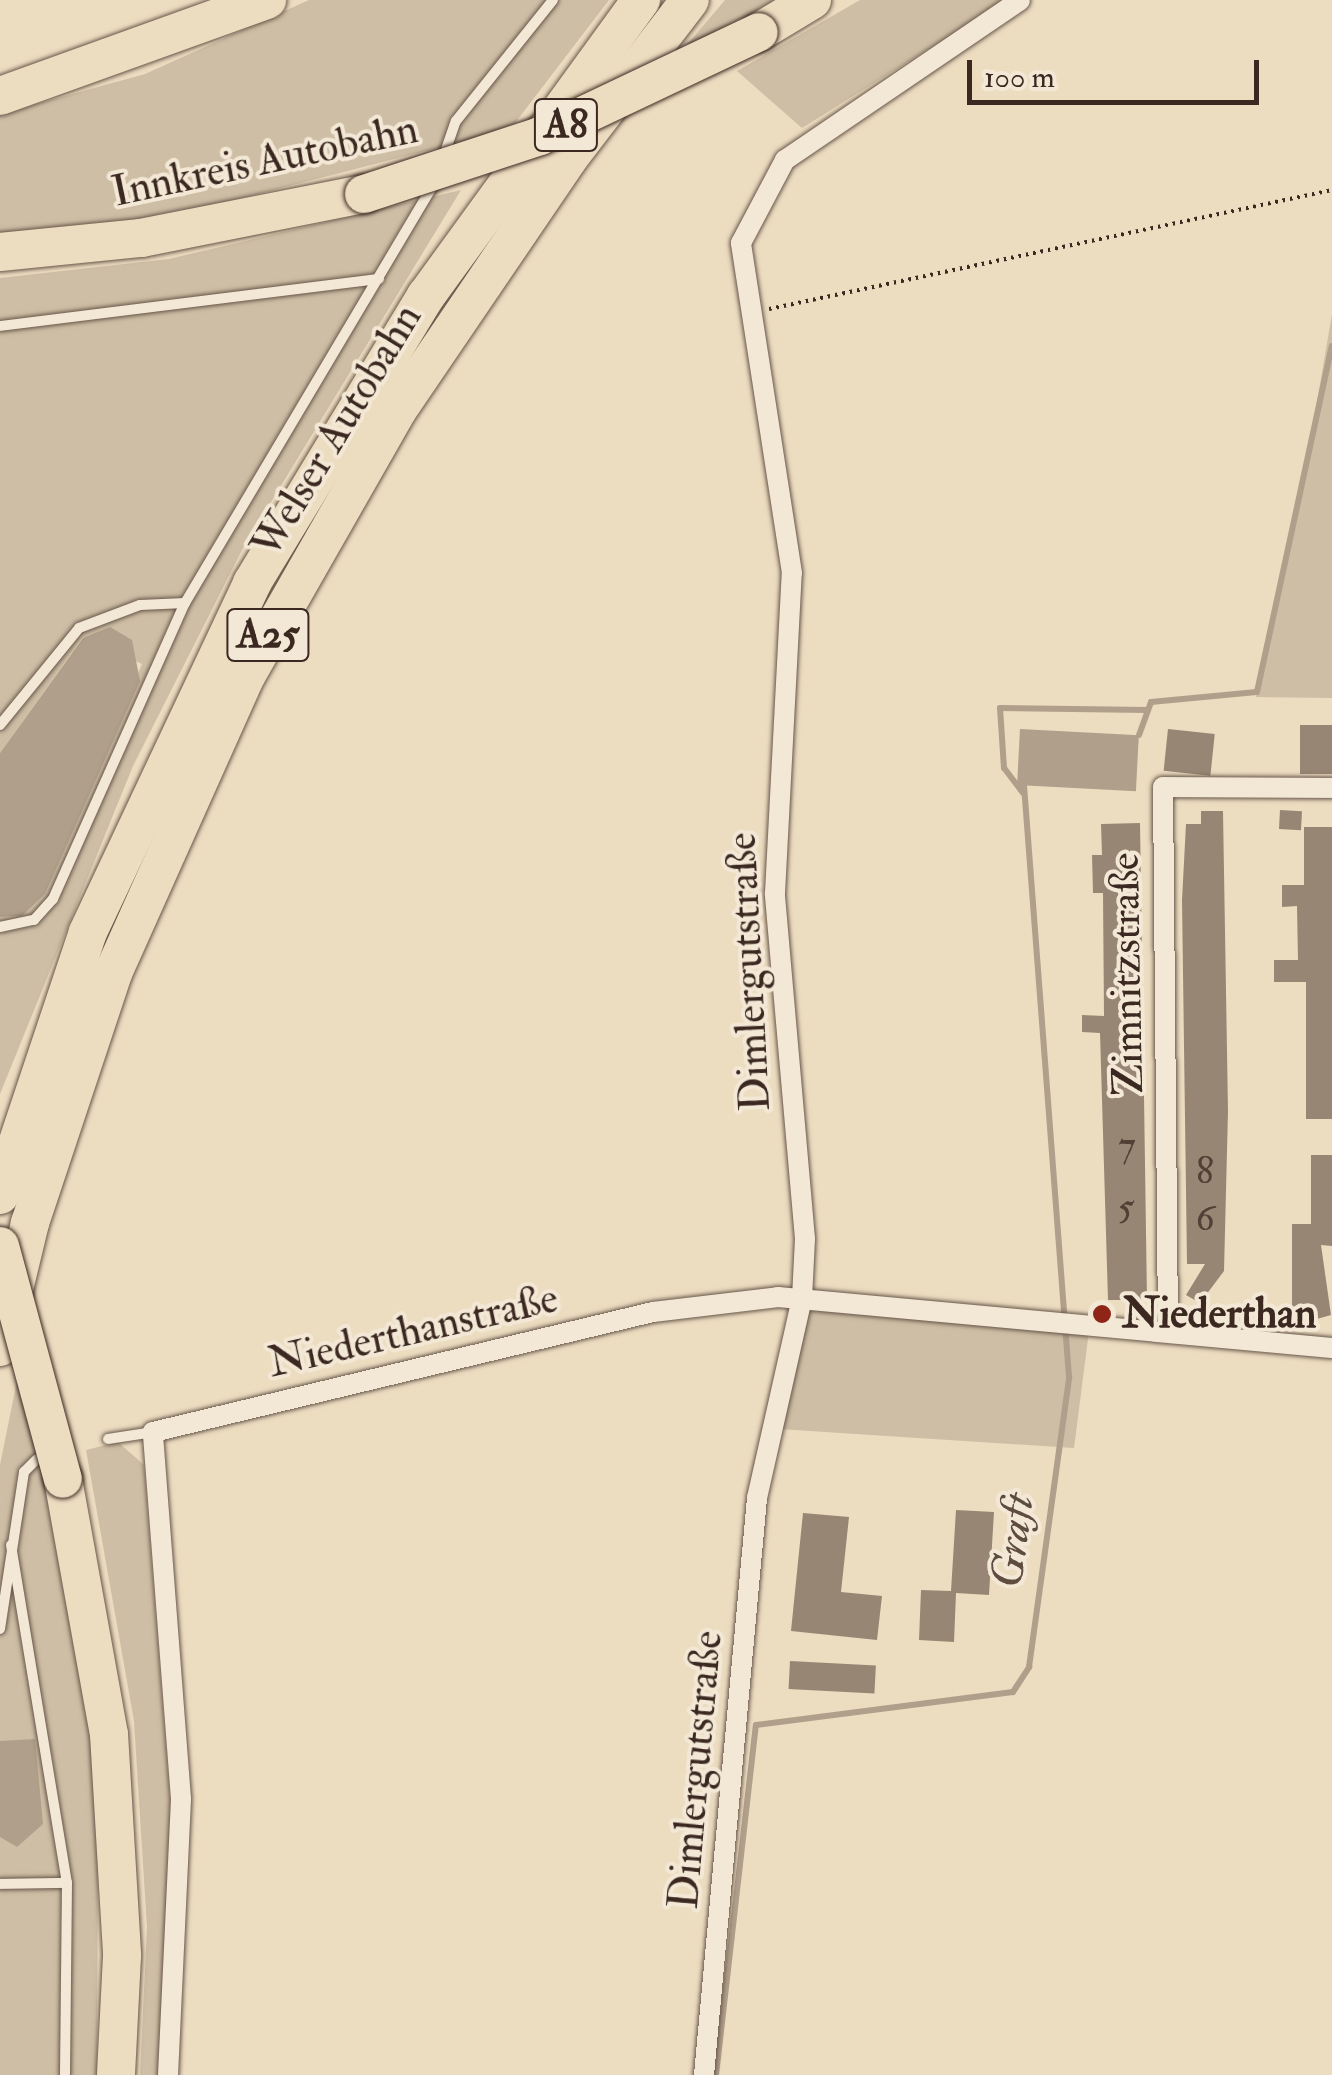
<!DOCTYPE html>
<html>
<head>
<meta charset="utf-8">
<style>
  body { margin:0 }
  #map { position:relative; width:1332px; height:2075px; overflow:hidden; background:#ecdcc0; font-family:"IM FELL Double Pica",serif }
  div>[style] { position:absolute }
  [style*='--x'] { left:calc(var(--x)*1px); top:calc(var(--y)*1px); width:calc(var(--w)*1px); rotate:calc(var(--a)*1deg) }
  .green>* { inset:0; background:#cebea5 }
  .water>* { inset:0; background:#b09f8a; transform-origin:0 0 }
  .stream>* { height:6px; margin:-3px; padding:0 3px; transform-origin:3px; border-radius:3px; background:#b09f8a }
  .building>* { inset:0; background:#978674; transform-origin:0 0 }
  .path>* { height:4px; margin-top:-2px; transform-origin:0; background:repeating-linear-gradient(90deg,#3b2921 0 2.5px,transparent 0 7.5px) }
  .roads { filter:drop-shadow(0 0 2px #675649) drop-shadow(0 0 2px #675649) }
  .service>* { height:10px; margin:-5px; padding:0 5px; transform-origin:5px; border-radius:5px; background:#f3e8d6 }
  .minor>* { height:20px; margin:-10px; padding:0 10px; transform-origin:10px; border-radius:10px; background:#f3e8d6 }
  .motorway>* { height:38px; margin:-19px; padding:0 19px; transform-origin:19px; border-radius:19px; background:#ecdcc0 }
  .bridges { filter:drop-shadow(0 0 2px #3b2921) drop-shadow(0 0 2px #3b2921) }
  .motorway-bridge>* { height:38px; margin:-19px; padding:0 19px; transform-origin:19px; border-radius:19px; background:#ecdcc0 }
  .dots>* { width:28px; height:28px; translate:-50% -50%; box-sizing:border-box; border:5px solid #f3e8d6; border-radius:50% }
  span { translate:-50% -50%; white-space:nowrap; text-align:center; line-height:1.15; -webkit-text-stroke:8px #f3e8d6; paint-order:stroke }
  .number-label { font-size:38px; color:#524036 }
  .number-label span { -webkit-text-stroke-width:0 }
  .shield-label span { padding:2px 8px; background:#f3e8d6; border:2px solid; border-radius:8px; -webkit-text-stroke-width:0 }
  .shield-label { font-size:40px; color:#3b2921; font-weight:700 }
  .street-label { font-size:42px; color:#3b2921 }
  .poi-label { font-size:42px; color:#3b2921; font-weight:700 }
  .left { translate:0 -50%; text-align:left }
  .water-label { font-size:45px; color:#5e4c40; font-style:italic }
  .scale { position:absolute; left:967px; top:60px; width:292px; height:45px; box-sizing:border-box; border:5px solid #3b2921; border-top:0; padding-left:12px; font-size:30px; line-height:35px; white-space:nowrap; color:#3b2921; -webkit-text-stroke:8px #f3e8d6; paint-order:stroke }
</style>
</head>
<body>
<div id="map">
  <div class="green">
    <div style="clip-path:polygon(309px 0,609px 0,515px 123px,476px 138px,145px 223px,0 235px,0 114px,145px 74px)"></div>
    <div style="clip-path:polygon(725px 0,777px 0,686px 46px)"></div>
    <div style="clip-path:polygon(860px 0,1007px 0,802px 128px,737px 71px)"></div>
    <div style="clip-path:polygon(461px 190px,243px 548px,133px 766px,0 1094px,0 917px,22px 916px,45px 894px,142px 664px,83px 637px,0 753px,0 278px,169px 259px)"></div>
    <div style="clip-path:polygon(1332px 314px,1332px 698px,1256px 697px,1302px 489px)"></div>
    <div style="clip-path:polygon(811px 1305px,1089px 1331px,1074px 1448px,779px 1429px)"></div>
    <div style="clip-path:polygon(18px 1376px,77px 1619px,98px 1797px,97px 2075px,0 2075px,0 1465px)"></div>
    <div style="clip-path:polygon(118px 1442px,144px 1465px,171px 1810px,160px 2075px,140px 2075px,147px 1927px,134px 1721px,86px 1450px)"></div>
  </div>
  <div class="water">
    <div style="clip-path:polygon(110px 627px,132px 640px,140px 681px,45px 894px,22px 916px,0 917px,0 753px,83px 638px)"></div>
    <div style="left:1020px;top:729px;width:119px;height:56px;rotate:3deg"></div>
    <div style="clip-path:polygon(35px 1739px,43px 1824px,17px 1847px,0 1837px,0 1741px)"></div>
  </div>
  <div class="stream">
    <div style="--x:1139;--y:735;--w:35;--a:-70"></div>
    <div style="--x:1151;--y:702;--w:106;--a:-5.4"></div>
    <div style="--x:1257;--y:692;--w:354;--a:-77.8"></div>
    <div style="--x:1023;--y:793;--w:31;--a:-127"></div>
    <div style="--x:1004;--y:768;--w:60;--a:-93.8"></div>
    <div style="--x:1000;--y:708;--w:148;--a:0.8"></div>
    <div style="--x:716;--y:2075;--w:352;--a:-83.5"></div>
    <div style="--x:756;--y:1725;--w:259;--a:-7.3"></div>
    <div style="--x:1013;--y:1692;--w:30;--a:-57"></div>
    <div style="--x:1029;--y:1667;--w:293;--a:-82.1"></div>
    <div style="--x:1069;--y:1377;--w:594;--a:-94.35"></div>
  </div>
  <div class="building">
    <div style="left:1300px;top:725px;width:32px;height:49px"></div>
    <div style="left:1168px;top:729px;width:47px;height:42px;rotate:6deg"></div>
    <div style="left:1280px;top:810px;width:22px;height:19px;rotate:3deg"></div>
    <div style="clip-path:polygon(1201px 811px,1223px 811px,1228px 1111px,1224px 1271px,1200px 1303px,1186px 1295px,1205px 1264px,1187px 1264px,1182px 900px,1186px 824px,1201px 824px)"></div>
    <div style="clip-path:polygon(1140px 823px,1147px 1300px,1108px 1300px,1100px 1033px,1082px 1032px,1082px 1015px,1104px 1016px,1103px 893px,1093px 893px,1092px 855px,1102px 855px,1101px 824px)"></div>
    <div style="clip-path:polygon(1304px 827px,1332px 827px,1332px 1119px,1306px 1119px,1306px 982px,1274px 982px,1274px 960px,1298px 960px,1297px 906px,1282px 907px,1282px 885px,1304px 885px)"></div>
    <div style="clip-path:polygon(1311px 1155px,1332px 1155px,1332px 1246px,1321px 1245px,1331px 1315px,1292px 1326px,1292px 1224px,1311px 1224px)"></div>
    <div style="clip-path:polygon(956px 1510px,994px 1512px,989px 1595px,956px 1593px,954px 1642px,919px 1640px,921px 1590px,951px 1591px)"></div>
    <div style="clip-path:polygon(803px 1513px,849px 1517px,841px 1592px,882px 1596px,877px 1640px,791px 1631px)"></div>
    <div style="left:790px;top:1661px;width:86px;height:28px;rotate:3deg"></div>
  </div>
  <div class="path">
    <div style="--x:769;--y:309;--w:575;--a:-11.93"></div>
  </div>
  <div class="roads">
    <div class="service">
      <div style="--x:443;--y:158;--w:39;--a:-71"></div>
      <div style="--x:456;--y:121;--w:155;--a:-51.3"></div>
      <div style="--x:0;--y:326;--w:382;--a:-7.1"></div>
      <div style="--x:0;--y:725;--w:125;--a:-50.8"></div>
      <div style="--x:79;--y:628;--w:65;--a:-20.7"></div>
      <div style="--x:140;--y:605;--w:45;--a:-2.5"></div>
      <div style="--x:0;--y:927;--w:35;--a:-12"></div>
      <div style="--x:34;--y:920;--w:28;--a:-48"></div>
      <div style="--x:53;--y:899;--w:324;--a:-66"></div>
      <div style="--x:185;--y:603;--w:488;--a:-59.3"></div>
      <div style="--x:108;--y:1439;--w:46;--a:-8.8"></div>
      <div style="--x:11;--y:1545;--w:343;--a:80.6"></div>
      <div style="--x:67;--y:1883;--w:192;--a:90.6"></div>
      <div style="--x:0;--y:1629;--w:159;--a:-81.3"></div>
      <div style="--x:24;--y:1472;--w:18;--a:-45"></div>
      <div style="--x:0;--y:1884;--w:67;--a:-0.9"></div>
    </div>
    <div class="minor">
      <div style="--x:1168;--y:1328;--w:541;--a:-90.53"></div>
      <div style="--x:1163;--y:787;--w:169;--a:0.3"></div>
      <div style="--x:168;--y:2075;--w:276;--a:-87.3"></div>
      <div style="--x:181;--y:1799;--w:368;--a:-94.4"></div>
      <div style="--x:153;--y:1432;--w:514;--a:-13.5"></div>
      <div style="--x:653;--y:1312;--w:126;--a:-6.8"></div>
      <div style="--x:778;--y:1297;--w:556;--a:5.26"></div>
      <div style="--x:704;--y:2075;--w:579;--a:-84.75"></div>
      <div style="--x:757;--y:1498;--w:205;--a:-77.3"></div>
      <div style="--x:802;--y:1298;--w:59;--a:-87.1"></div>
      <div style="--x:805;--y:1239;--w:347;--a:-95"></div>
      <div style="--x:775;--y:893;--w:320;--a:-87"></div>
      <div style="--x:792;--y:573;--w:334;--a:-98.8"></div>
      <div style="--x:741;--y:243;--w:94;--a:-62.1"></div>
      <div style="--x:785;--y:160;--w:284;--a:-34.2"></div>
    </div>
    <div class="motorway">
      <div style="--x:759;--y:32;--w:62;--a:-31.1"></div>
      <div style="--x:0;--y:96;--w:284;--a:-19.8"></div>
      <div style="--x:0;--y:252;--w:142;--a:-5.7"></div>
      <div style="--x:141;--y:238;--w:227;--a:-11.2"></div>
      <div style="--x:0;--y:1195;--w:277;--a:-71.5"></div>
      <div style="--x:88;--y:932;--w:386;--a:-64.8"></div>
      <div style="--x:252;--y:583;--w:336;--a:-58.8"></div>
      <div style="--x:426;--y:296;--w:366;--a:-54"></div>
      <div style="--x:0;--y:1347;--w:128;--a:-76.4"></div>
      <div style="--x:30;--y:1223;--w:266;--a:-71.6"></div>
      <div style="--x:114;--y:971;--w:323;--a:-65.9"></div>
      <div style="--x:246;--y:676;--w:305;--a:-60.3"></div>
      <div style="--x:397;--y:411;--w:305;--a:-55.8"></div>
      <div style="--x:568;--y:159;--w:200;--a:-52.5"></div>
      <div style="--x:63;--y:1479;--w:259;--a:79.8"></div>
      <div style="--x:109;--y:1734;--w:222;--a:86.6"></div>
      <div style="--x:122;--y:1956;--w:119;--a:92.9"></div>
    </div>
  </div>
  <div class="bridges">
    <div class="motorway-bridge">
      <div style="--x:364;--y:194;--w:185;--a:-18.2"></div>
      <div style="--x:540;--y:136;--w:242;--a:-25.4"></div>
      <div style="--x:0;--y:1246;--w:241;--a:74.9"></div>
    </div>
  </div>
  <div class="dots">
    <div style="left:1102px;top:1314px;background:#8f2418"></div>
  </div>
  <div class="number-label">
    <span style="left:1127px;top:1146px">7</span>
    <span style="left:1205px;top:1172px">8</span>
    <span style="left:1126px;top:1208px">5</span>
    <span style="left:1205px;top:1219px">6</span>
  </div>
  <div class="shield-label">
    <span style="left:566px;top:125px">A8</span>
    <span style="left:268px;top:635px">A25</span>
  </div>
  <div class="street-label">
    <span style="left:265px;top:161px;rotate:-12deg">Innkreis Autobahn</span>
    <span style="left:337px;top:431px;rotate:-59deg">Welser Autobahn</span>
    <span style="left:749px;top:972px;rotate:-93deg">Dimlergutstraße</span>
    <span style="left:1127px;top:974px;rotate:-91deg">Zimnitzstraße</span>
    <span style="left:413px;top:1331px;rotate:-13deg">Niederthanstraße</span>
    <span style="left:696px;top:1770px;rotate:-85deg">Dimlergutstraße</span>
  </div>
  <div class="poi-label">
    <span class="left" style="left:1122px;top:1314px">Niederthan</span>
  </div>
  <div class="water-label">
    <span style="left:1014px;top:1541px;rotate:-82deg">Graft</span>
  </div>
  <div class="scale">100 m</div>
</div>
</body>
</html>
